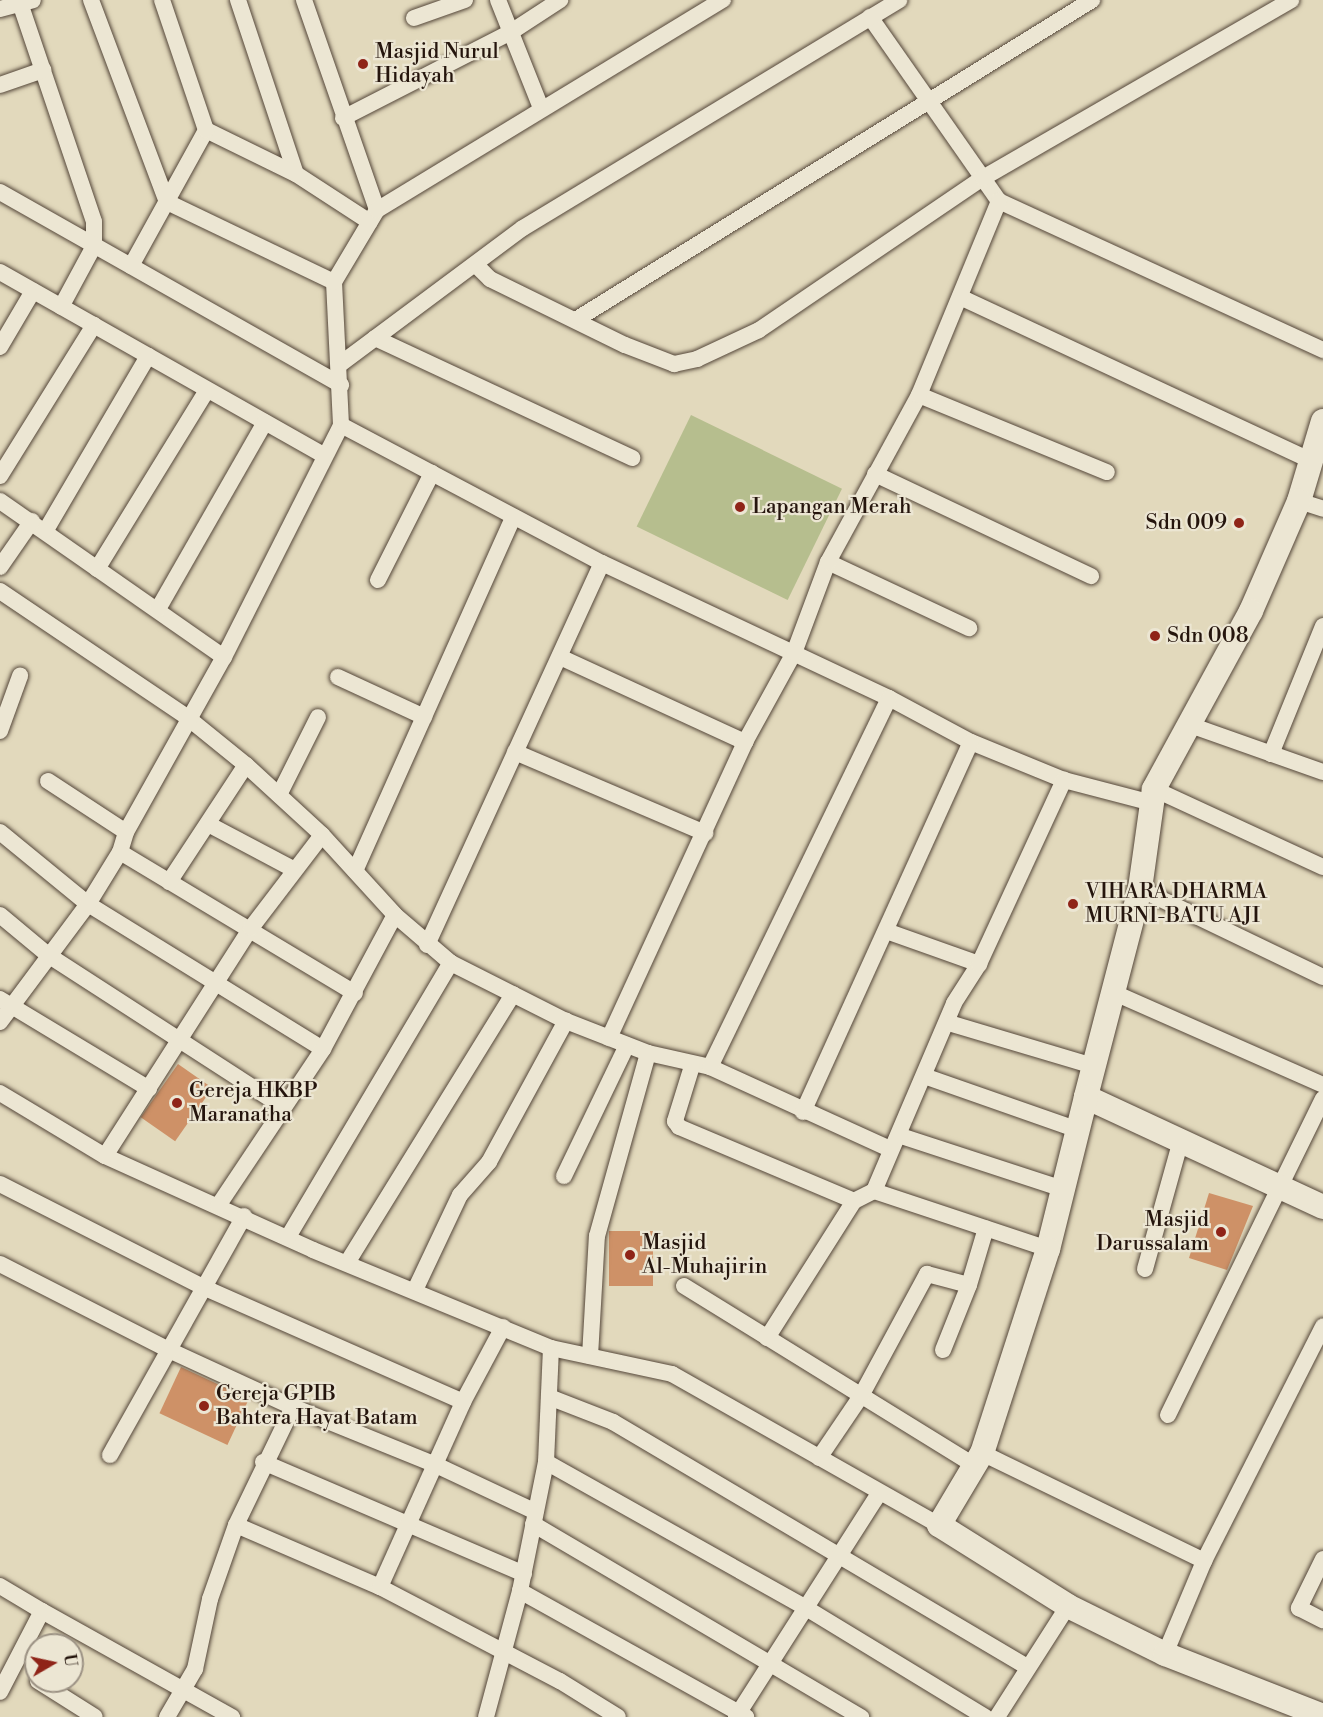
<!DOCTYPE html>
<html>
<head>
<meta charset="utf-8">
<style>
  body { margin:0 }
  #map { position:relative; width:1323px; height:1717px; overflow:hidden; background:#e2d9bc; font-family:"Libre Bodoni",serif }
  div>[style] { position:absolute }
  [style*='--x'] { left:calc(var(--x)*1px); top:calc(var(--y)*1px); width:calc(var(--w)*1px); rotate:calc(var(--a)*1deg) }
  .green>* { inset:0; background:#b6be8e; transform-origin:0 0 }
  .building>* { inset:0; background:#ce9167; transform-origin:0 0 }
  .roads { filter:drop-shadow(0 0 2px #544639) drop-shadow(0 0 2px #544639) }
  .street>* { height:16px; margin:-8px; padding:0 8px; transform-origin:8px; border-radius:8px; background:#ece6d3 }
  .secondary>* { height:24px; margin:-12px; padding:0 12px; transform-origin:12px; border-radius:12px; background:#ece6d3 }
  .dots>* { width:16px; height:16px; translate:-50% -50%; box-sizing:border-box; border:3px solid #ece6d3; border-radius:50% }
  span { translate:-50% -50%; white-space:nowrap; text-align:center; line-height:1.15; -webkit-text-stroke:4.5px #ece6d3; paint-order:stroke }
  .poi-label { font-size:21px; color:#25150d }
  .left { translate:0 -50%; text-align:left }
  .right { translate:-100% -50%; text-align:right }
  .north { position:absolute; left:24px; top:1633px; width:60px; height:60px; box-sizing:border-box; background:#ece6d3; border:2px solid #9c9284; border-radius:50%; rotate:81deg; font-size:16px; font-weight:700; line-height:24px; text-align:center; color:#25150d }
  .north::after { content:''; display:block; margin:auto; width:21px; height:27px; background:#8f2418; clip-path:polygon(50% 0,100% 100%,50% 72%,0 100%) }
</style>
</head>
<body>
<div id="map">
  <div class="green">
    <div style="left:691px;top:415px;width:168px;height:124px;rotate:26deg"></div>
  </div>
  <div class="building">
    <div style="left:178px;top:1064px;width:42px;height:65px;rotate:35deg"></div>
    <div style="clip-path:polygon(1209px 1193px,1253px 1206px,1227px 1270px,1189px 1258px)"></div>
    <div style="left:609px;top:1231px;width:44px;height:55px"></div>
    <div style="left:181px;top:1367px;width:75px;height:51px;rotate:25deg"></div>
  </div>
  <div class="roads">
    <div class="street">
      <div style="--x:19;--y:0;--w:234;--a:71.3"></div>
      <div style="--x:94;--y:222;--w:24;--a:90"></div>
      <div style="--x:94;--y:246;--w:69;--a:118.4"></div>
      <div style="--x:91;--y:0;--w:216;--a:69.4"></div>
      <div style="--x:167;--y:202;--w:185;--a:25.6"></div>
      <div style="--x:238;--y:0;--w:183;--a:71.6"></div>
      <div style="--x:304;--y:0;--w:222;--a:70.8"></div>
      <div style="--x:498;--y:0;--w:116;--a:68.3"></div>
      <div style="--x:0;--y:9;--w:34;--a:-15"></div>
      <div style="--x:870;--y:17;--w:225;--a:55"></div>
      <div style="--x:999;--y:201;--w:357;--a:24.7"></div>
      <div style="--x:414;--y:18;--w:54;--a:-19.4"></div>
      <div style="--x:0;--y:85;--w:46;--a:-19.2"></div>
      <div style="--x:343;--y:118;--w:189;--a:-27.1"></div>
      <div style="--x:511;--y:32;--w:59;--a:-33.1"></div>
      <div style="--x:206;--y:130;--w:100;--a:26.1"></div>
      <div style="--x:296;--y:174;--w:88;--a:33"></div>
      <div style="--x:0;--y:192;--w:392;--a:29.5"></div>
      <div style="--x:476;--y:265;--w:20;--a:45"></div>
      <div style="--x:490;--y:279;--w:150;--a:26.1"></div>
      <div style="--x:625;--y:345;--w:53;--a:21.2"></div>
      <div style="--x:674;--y:364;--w:24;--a:-12"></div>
      <div style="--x:697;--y:359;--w:68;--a:-25.1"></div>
      <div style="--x:759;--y:330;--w:271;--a:-34.2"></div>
      <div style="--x:983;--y:178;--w:356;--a:-30"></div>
      <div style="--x:131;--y:266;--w:155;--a:-61.1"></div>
      <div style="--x:206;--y:130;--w:137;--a:-108.7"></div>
      <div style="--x:0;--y:272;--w:371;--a:29.5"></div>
      <div style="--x:960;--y:297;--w:387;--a:25"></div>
      <div style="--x:577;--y:319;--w:606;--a:-31.77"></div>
      <div style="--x:375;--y:338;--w:284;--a:25"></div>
      <div style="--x:0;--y:347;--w:65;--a:-59.5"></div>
      <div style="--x:339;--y:365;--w:229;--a:-36.7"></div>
      <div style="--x:523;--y:228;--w:440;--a:-31.2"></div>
      <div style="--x:919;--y:395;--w:203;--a:22.3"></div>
      <div style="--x:341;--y:425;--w:295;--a:27.9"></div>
      <div style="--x:602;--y:563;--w:317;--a:25.2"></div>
      <div style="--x:889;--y:698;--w:93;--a:28.2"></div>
      <div style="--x:971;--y:742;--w:100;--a:22.2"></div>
      <div style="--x:1064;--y:780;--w:91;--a:14.6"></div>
      <div style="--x:875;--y:474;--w:239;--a:25.3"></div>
      <div style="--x:0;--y:476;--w:178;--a:-58.1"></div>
      <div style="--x:0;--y:501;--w:273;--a:34.9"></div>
      <div style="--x:1299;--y:501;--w:25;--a:18"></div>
      <div style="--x:46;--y:530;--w:202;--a:-59.6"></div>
      <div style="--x:828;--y:562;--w:156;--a:25.1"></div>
      <div style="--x:0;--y:567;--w:56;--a:-55.2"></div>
      <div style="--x:97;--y:569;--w:210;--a:-58.4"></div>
      <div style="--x:378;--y:580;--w:120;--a:-63.2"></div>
      <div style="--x:0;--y:591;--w:227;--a:34"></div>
      <div style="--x:188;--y:718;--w:75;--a:39"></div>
      <div style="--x:246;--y:765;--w:103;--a:42.6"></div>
      <div style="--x:322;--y:835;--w:108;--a:47.6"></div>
      <div style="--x:395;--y:915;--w:74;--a:40.6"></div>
      <div style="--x:451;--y:963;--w:129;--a:26.8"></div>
      <div style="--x:566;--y:1021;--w:88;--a:21.3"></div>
      <div style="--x:648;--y:1053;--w:64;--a:12.7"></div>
      <div style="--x:710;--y:1067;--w:198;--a:24.5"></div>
      <div style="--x:158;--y:609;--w:215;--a:-60.2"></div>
      <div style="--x:560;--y:657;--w:204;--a:24.7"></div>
      <div style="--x:338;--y:677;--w:95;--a:24.9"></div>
      <div style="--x:1190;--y:725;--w:141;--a:19.5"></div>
      <div style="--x:0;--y:731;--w:59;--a:-70"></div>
      <div style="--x:515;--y:752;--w:207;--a:23.1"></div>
      <div style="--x:1271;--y:754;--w:138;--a:-67.9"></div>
      <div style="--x:48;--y:781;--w:93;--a:33.2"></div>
      <div style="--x:1154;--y:789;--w:186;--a:24.8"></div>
      <div style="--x:279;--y:795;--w:87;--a:-63.4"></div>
      <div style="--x:208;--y:824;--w:98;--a:27.9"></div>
      <div style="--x:0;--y:832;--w:114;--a:39.3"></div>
      <div style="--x:88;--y:904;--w:276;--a:31.7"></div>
      <div style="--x:120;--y:852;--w:274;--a:31"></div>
      <div style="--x:355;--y:871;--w:388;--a:-65.9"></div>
      <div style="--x:169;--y:882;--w:140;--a:-56.7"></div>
      <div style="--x:1140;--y:889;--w:203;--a:25.7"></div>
      <div style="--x:0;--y:915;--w:62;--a:39.8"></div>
      <div style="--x:48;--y:955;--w:280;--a:32.9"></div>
      <div style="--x:886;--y:931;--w:99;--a:19.5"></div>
      <div style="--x:427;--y:945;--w:420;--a:-65.4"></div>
      <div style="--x:1110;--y:991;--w:233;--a:23.8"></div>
      <div style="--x:0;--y:999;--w:174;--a:31.1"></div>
      <div style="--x:0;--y:1022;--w:147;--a:-53.3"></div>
      <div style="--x:88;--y:904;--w:61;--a:-58.4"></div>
      <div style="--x:120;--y:852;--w:21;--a:-73"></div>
      <div style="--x:126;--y:832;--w:201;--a:-60.8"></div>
      <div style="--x:224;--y:657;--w:260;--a:-63.2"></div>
      <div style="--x:341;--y:425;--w:143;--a:-92.8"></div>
      <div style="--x:334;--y:282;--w:84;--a:-59.2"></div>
      <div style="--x:377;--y:210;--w:405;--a:-31.3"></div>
      <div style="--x:949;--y:1023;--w:150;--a:16.6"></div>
      <div style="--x:609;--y:1038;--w:326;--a:-65.3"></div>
      <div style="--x:745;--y:742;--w:102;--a:-61.2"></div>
      <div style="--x:794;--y:653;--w:97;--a:-69.5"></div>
      <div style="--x:828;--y:562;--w:190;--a:-61.4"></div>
      <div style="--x:919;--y:395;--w:210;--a:-67.6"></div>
      <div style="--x:692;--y:1066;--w:58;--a:107.2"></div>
      <div style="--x:675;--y:1121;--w:7;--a:56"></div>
      <div style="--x:679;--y:1127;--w:190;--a:22.9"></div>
      <div style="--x:854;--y:1201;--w:22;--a:-27"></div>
      <div style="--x:874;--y:1191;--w:204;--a:-66.9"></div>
      <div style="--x:954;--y:1003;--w:46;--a:-57.3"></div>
      <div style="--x:979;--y:964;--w:203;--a:-65.2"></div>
      <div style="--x:710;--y:1067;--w:410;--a:-64.1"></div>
      <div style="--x:924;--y:1076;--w:163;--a:19.3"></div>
      <div style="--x:0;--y:1093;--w:122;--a:31"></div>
      <div style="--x:105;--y:1156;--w:228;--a:24.3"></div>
      <div style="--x:313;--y:1250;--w:257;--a:22.4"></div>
      <div style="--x:551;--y:1348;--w:124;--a:12.1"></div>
      <div style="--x:672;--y:1374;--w:307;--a:29.5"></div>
      <div style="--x:803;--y:1112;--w:406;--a:-65.6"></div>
      <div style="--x:901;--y:1136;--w:170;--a:18.1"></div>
      <div style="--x:105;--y:1156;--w:271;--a:-57.4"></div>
      <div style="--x:251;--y:928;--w:117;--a:-52.6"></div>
      <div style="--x:564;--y:1176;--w:145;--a:-64.3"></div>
      <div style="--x:0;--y:1184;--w:230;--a:26.9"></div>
      <div style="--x:205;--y:1288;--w:282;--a:23.8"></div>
      <div style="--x:874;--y:1191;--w:183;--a:18.4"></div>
      <div style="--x:218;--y:1206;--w:189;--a:-56.2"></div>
      <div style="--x:323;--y:1049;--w:152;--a:-61.8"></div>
      <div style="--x:288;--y:1237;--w:319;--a:-59.3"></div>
      <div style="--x:347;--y:1263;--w:316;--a:-58.3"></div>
      <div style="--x:0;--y:1264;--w:192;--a:27"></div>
      <div style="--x:171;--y:1351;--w:134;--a:24.7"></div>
      <div style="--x:1145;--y:1269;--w:134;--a:-74.4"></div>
      <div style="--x:684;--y:1286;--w:342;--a:31.7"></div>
      <div style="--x:415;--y:1290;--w:105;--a:-64.7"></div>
      <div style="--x:460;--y:1195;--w:44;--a:-48.7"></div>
      <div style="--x:489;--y:1162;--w:161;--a:-61.4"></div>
      <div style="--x:767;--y:1338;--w:162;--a:-57.6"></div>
      <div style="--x:943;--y:1350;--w:70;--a:-68.2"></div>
      <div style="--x:590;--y:1356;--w:120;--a:-86.7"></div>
      <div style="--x:597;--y:1236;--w:190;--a:-74.4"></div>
      <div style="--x:549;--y:1397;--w:69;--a:21.3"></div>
      <div style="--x:613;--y:1422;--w:481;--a:30.6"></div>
      <div style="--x:1168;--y:1415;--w:352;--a:-63.9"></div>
      <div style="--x:982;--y:1453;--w:247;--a:25.9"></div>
      <div style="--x:110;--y:1455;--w:274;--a:-60.7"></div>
      <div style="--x:819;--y:1458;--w:75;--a:-55.9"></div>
      <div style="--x:861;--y:1396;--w:139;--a:-61.6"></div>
      <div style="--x:927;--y:1274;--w:43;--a:14.7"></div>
      <div style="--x:969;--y:1285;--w:59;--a:-73.4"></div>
      <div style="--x:263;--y:1462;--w:284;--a:23.2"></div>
      <div style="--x:546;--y:1462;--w:298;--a:29.3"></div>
      <div style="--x:806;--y:1608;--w:210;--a:31.3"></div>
      <div style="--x:533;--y:1524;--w:381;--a:30.5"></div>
      <div style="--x:236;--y:1525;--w:157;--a:23.3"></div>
      <div style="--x:380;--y:1587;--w:203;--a:27.6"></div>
      <div style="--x:560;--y:1681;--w:68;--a:31.8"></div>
      <div style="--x:1323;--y:1559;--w:55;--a:116.1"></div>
      <div style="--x:1299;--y:1608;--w:27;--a:27"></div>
      <div style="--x:0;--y:1586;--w:49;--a:30.8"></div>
      <div style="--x:42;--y:1611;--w:91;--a:117.4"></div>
      <div style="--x:380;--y:1587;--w:203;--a:-65.8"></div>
      <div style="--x:463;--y:1402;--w:85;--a:-61.9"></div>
      <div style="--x:520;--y:1591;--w:259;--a:29.1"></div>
      <div style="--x:42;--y:1611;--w:218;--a:29.2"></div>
      <div style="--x:1165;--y:1654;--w:101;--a:-67.2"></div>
      <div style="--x:1204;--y:1561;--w:263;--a:-63.1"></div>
      <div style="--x:38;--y:1681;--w:67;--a:32.3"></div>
      <div style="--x:167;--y:1717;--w:56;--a:-59.7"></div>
      <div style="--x:195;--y:1669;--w:72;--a:-77.9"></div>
      <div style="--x:210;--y:1599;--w:78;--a:-70.6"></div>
      <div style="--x:236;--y:1525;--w:131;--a:-64.2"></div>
      <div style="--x:293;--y:1407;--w:154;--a:22.1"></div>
      <div style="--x:436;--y:1465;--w:110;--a:25.2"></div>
      <div style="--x:486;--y:1717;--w:131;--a:-74.9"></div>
      <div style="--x:520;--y:1591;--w:132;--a:-78.6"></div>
      <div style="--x:546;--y:1462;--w:114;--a:-87.5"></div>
      <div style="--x:736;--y:1717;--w:266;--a:-57.4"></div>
      <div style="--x:997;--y:1717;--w:132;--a:-57.4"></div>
    </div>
    <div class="secondary">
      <div style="--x:1323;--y:421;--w:84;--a:106.7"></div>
      <div style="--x:1299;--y:501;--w:120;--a:113.6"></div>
      <div style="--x:1251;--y:611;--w:203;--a:118.6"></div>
      <div style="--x:1154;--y:789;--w:101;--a:98"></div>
      <div style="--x:1140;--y:889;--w:215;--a:104.6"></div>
      <div style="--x:1086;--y:1097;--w:261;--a:24.9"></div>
      <div style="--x:1086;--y:1097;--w:157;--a:104"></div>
      <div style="--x:1048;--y:1249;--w:214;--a:107.9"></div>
      <div style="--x:982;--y:1453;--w:84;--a:120.8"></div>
      <div style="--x:939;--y:1525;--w:152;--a:32.1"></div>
      <div style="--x:1068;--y:1606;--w:108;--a:26.3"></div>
      <div style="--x:1165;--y:1654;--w:170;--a:21.4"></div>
    </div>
  </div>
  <div class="dots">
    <div style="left:363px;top:64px;background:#8f2418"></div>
    <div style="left:740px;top:507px;background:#8f2418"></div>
    <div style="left:1239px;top:523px;background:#8f2418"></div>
    <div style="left:1155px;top:636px;background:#8f2418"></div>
    <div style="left:1073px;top:904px;background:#8f2418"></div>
    <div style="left:177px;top:1103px;background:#8f2418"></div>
    <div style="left:1221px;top:1232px;background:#8f2418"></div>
    <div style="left:630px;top:1255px;background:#8f2418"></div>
    <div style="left:204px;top:1406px;background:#8f2418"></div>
  </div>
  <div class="poi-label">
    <span class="left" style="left:375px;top:64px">Masjid Nurul<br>Hidayah</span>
    <span class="left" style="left:752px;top:507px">Lapangan Merah</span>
    <span class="right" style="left:1227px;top:523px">Sdn 009</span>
    <span class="left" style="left:1167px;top:636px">Sdn 008</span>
    <span class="left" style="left:1085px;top:904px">VIHARA DHARMA<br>MURNI-BATU AJI</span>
    <span class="left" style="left:189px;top:1103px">Gereja HKBP<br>Maranatha</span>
    <span class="right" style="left:1209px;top:1232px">Masjid<br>Darussalam</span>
    <span class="left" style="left:642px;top:1255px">Masjid<br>Al-Muhajirin</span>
    <span class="left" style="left:216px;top:1406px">Gereja GPIB<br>Bahtera Hayat Batam</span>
  </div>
  <div class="north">U</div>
</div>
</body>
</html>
